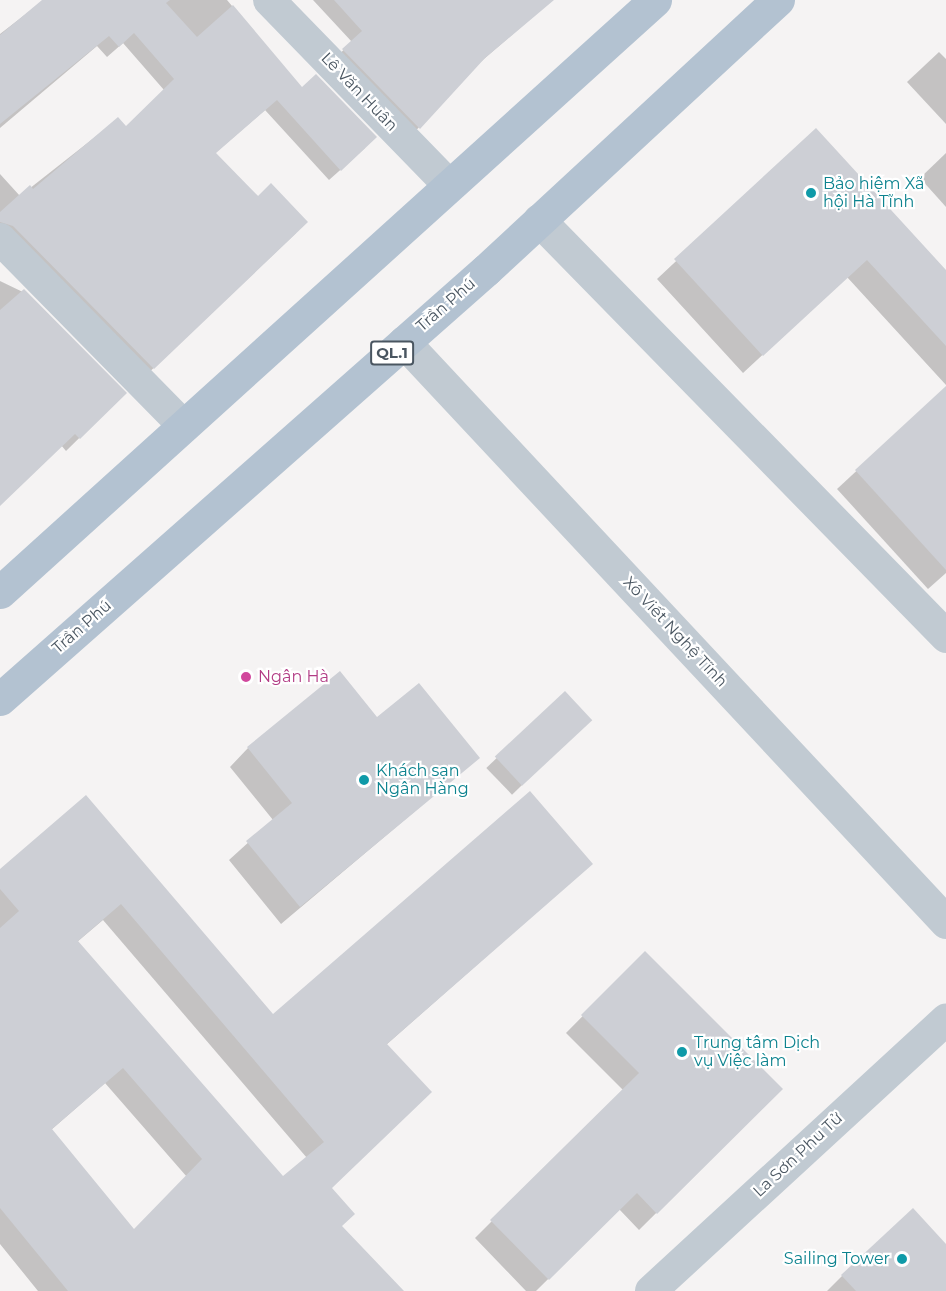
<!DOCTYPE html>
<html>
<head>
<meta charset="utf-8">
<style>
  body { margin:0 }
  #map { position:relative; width:946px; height:1291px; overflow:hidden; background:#f5f3f3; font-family:Montserrat,sans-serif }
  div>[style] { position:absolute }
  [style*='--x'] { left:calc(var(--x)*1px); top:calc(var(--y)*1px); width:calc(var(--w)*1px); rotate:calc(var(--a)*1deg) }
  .shadow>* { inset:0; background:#0003; transform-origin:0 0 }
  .building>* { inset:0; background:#cdcfd5; transform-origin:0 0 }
  .minor>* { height:32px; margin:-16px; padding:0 16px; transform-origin:16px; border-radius:16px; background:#c1cad2 }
  .tertiary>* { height:33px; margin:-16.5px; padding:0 16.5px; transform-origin:16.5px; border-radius:16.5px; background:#c1cad2 }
  .primary>* { height:33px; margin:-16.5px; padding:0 16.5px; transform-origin:16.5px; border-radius:16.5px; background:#b3c2d1 }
  .dots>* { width:16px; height:16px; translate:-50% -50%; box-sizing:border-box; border:3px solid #fff; border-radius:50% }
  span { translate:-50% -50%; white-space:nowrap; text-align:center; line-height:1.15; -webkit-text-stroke:4.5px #fff; paint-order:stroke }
  .shield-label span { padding:2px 4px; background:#fff; border:2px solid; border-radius:4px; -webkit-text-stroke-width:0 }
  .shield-label { font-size:15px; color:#4a5661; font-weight:700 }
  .street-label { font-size:16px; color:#4a5661 }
  .culture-label { font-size:16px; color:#0d838f }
  .left { translate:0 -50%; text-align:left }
  .right { translate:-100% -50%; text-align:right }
  .hotel-label { font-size:16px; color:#b23c85 }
</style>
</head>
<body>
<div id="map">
  <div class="shadow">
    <div style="clip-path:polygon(44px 0,227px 0,302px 89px,365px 148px,329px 180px,265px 110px,214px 154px,296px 233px,142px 379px,0 236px,0 174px,20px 196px,118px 119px,126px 129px,164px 90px,123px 43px,107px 57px,97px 46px,0 128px,0 34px)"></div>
    <div style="clip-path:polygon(313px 0,552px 0,477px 65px,408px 139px,332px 61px,352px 42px)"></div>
    <div style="clip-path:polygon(939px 52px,946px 59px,946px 124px,907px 82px)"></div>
    <div style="clip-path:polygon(816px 130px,946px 272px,946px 385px,847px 277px,743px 373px,657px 279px)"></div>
    <div style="clip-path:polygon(946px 153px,946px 207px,920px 178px)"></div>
    <div style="clip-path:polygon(0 281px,27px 294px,125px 393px,66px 451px,61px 445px,0 504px)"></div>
    <div style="clip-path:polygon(946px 388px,946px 573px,928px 589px,837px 489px)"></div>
    <div style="left:564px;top:693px;width:37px;height:108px;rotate:46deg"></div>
    <div style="clip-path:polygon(377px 719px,478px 758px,281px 924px,229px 860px,273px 820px,230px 767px,248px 748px)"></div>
    <div style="clip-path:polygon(evenodd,86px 797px,273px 1016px,591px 864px,386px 1045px,330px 1188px,341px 1226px,402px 1291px,38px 1291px,0 1244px,0 871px,86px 797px,103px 920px,307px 1158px,283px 1178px,77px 942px,103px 920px,86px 797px,105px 1083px,187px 1177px,134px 1231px,51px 1130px,105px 1083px)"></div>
    <div style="clip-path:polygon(645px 953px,781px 1089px,639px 1230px,619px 1209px,536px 1291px,526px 1291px,475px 1238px,623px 1090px,566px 1033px)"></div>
    <div style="clip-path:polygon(946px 1246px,946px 1291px,827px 1291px,842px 1276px)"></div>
  </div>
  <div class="building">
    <div style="clip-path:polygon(42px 0,170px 0,166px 3px,197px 37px,233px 5px,302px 87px,316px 74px,377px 137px,341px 171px,277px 100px,216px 153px,258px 196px,271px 183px,308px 222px,154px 369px,13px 226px,0 222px,0 212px,30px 185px,33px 189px,118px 117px,126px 126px,174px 79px,134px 33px,119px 47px,109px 36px,0 124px,0 35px)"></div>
    <div style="clip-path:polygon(334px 0,554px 0,485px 58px,420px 129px,342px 49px,362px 31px)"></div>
    <div style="clip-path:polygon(816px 128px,946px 270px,946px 346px,867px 260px,763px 356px,674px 259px)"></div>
    <div style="clip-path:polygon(24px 289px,127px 393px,80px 439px,75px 434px,0 506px,0 310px)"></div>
    <div style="clip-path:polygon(946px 386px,946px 570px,855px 470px)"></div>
    <div style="clip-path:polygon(340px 671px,377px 717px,419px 683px,480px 758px,300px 907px,246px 841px,292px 803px,247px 747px)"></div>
    <div style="left:565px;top:691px;width:40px;height:96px;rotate:47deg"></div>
    <div style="clip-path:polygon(evenodd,530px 791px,593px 864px,387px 1044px,432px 1092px,332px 1188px,355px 1214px,342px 1226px,404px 1291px,68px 1291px,0 1208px,0 928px,19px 911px,0 889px,0 869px,86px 795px,273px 1014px,530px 791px,121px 904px,324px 1142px,283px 1176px,78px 941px,121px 904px,530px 791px,123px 1068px,202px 1159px,134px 1229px,52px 1129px,123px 1068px)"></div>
    <div style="clip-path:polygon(645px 951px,783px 1089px,657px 1214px,637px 1193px,549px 1280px,490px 1220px,639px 1073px,581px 1015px)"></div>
    <div style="clip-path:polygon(913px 1208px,946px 1244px,946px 1291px,856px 1291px,841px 1275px)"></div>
  </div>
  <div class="minor">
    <div style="--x:269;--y:0;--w:257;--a:45.8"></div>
    <div style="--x:0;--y:239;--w:261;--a:45.5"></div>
    <div style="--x:651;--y:1291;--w:401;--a:-42.6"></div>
  </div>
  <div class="tertiary">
    <div style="--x:539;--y:220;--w:582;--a:45.63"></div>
    <div style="--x:404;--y:342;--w:794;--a:46.94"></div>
  </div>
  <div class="primary">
    <div style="--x:0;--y:592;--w:883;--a:-42.11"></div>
    <div style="--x:0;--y:699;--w:648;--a:-41.44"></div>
    <div style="--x:486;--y:270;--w:398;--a:-42.8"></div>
  </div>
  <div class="dots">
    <div style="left:811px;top:193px;background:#0f9aa8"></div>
    <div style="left:246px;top:677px;background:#d1479c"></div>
    <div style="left:364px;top:780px;background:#0f9aa8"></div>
    <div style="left:682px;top:1052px;background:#0f9aa8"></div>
    <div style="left:902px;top:1259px;background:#0f9aa8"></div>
  </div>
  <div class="shield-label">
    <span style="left:392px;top:353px">QL.1</span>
  </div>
  <div class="street-label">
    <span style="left:359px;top:92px;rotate:46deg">Lê Văn Huân</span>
    <span style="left:446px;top:305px;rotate:-41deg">Trần Phú</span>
    <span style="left:82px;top:627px;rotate:-41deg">Trần Phú</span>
    <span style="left:675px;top:632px;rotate:47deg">Xô Viết Nghệ Tĩnh</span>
    <span style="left:798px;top:1155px;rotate:-43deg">La Sơn Phu Tử</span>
  </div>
  <div class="culture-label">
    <span class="left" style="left:823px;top:193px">Bảo hiệm Xã<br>hội Hà Tĩnh</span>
    <span class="left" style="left:376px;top:780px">Khách sạn<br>Ngân Hàng</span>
    <span class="left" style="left:694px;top:1052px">Trung tâm Dịch<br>vụ Việc làm</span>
    <span class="right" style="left:890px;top:1259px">Sailing Tower</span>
  </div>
  <div class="hotel-label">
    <span class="left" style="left:258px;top:677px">Ngân Hà</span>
  </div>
</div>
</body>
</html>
